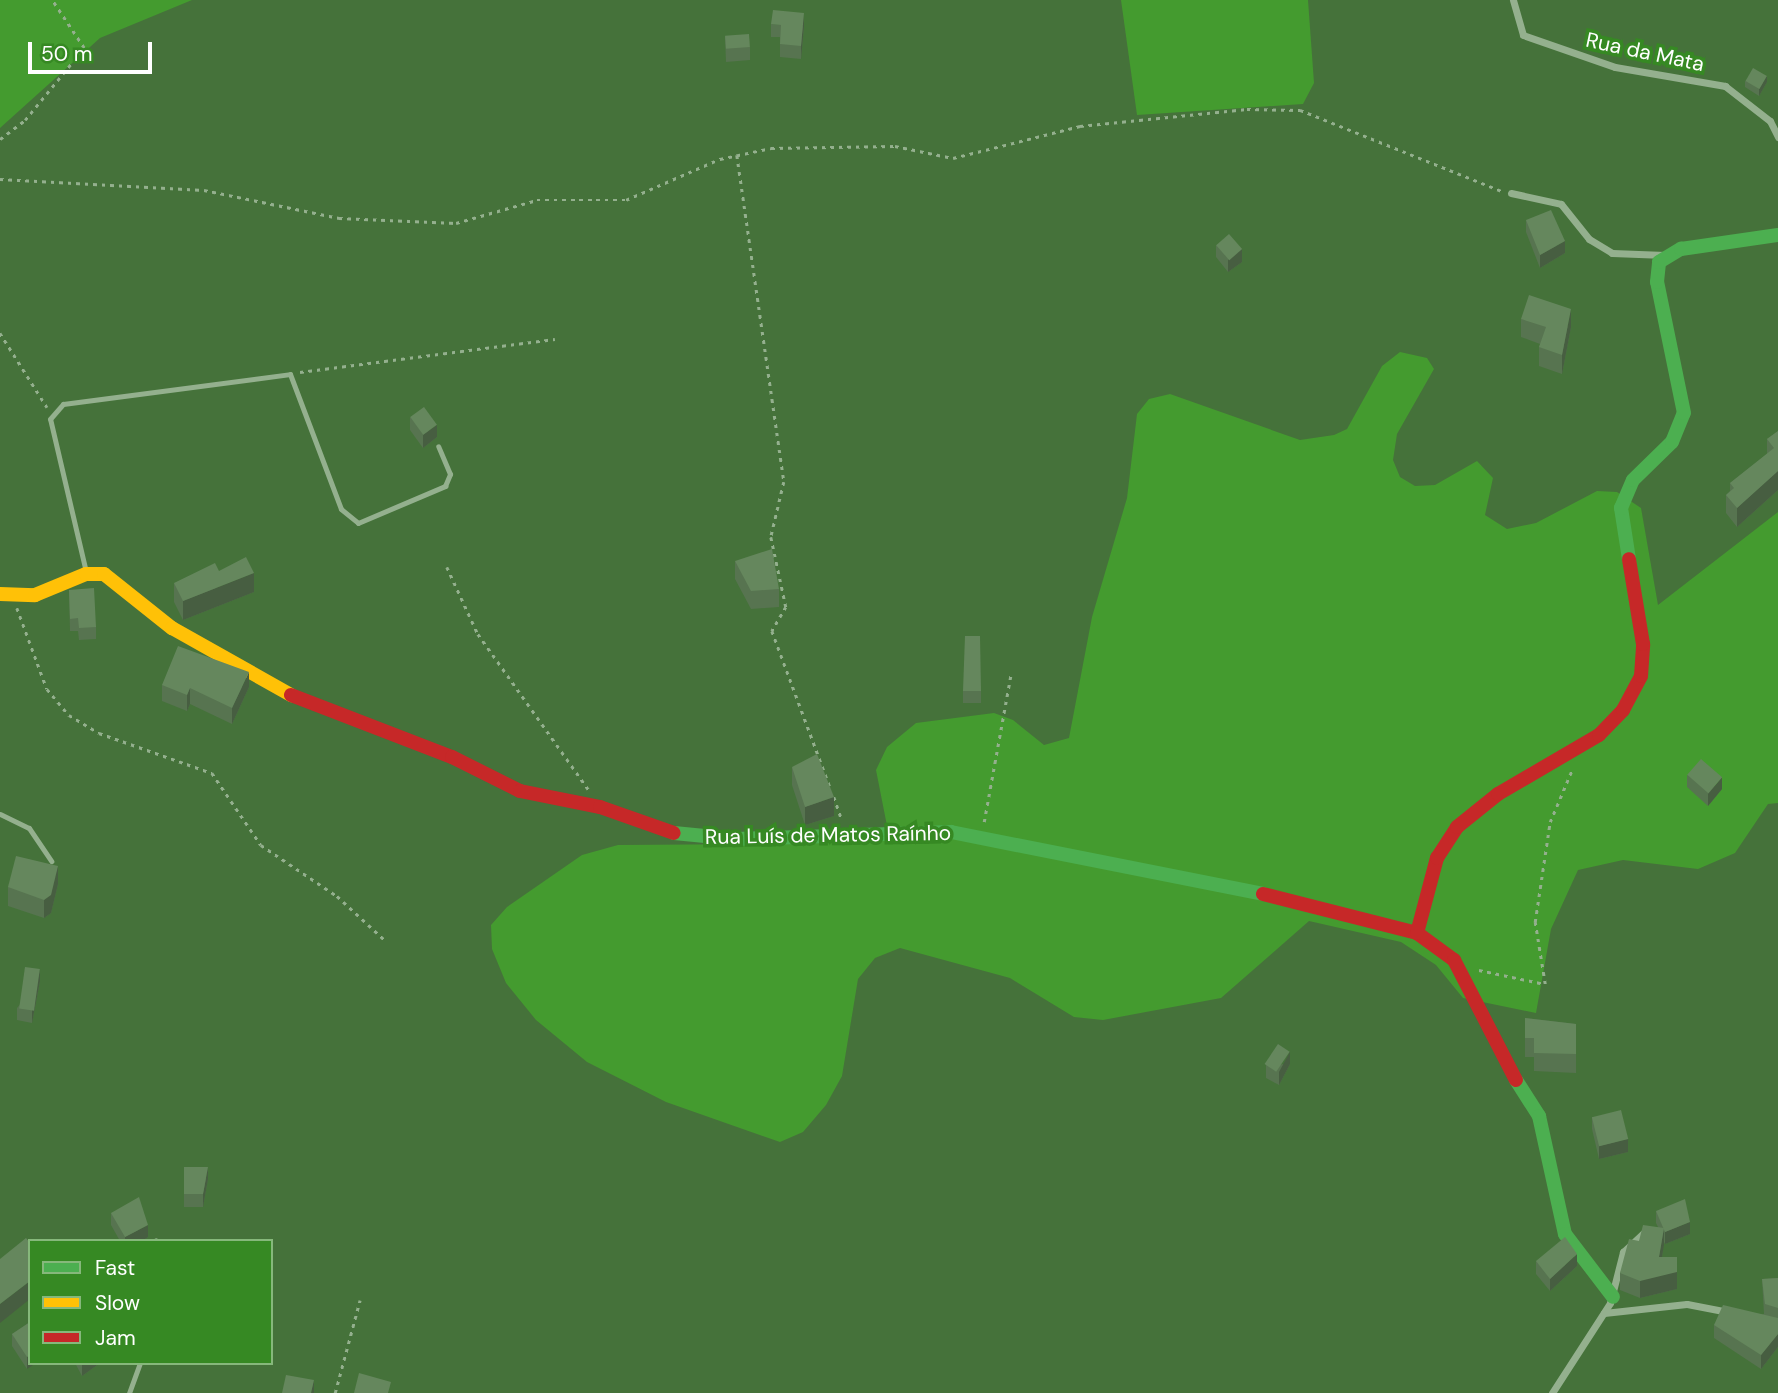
<!DOCTYPE html>
<html>
<head>
<meta charset="utf-8">
<style>
  body { margin:0 }
  #map { position:relative; width:1778px; height:1393px; overflow:hidden; background:#45723a; font-family:"DM Sans",sans-serif }
  div>[style] { position:absolute }
  [style*='--x'] { left:calc(var(--x)*1px); top:calc(var(--y)*1px); width:calc(var(--w)*1px); rotate:calc(var(--a)*1deg) }
  .green>* { inset:0; background:#449b2f }
  .path>* { height:2.5px; margin-top:-1.25px; transform-origin:0; background:repeating-linear-gradient(90deg,#94b08e 0 3.5px,transparent 0 8.5px) }
  .lane>* { height:5px; margin:-2.5px; padding:0 2.5px; transform-origin:2.5px; border-radius:2.5px; background:#94b08e }
  .street>* { height:7px; margin:-3.5px; padding:0 3.5px; transform-origin:3.5px; border-radius:3.5px; background:#94b08e }
  .fast>* { height:14px; margin:-7px; padding:0 7px; transform-origin:7px; border-radius:7px; background:#4caf50 }
  .slow>* { height:14px; margin:-7px; padding:0 7px; transform-origin:7px; border-radius:7px; background:#ffc107 }
  .jam>* { height:14px; margin:-7px; padding:0 7px; transform-origin:7px; border-radius:7px; background:#c62828 }
  .wall>* { inset:0; background:#577450; transform-origin:0 0 }
  .shaded-wall>* { inset:0; background:#475e41 }
  .building>* { inset:0; background:#65875d; transform-origin:0 0 }
  span { translate:-50% -50%; white-space:nowrap; text-align:center; line-height:1.15; -webkit-text-stroke:7px #368923; paint-order:stroke }
  .street-label { font-size:21px; color:#fff }
  .legend { position:absolute; left:28px; top:1239px; width:245px; height:126px; box-sizing:border-box; background:#368923; border:2px solid #86b87b; margin:0; padding:9px 12px; list-style:none; font-size:21px; color:#fff }
  .legend li { display:flex; align-items:center; gap:14px; height:35px }
  .legend b { width:35px; border:2px solid #86b87b }
  .scale { position:absolute; left:28px; top:42px; width:124px; height:32px; box-sizing:border-box; border:4px solid #fff; border-top:0; padding-left:9px; font-size:21px; line-height:24px; white-space:nowrap; color:#fff; -webkit-text-stroke:5px #368923; paint-order:stroke }
</style>
</head>
<body>
<div id="map">
  <div class="green">
    <div style="clip-path:polygon(0 0,192px 0,100px 38px,0 128px)"></div>
    <div style="clip-path:polygon(1121px 0,1308px 0,1314px 83px,1303px 104px,1137px 115px)"></div>
    <div style="clip-path:polygon(1400px 352px,1427px 358px,1434px 369px,1397px 434px,1393px 460px,1400px 477px,1415px 486px,1435px 485px,1477px 461px,1493px 478px,1485px 515px,1507px 529px,1536px 523px,1597px 491px,1617px 492px,1641px 508px,1658px 605px,1778px 512px,1778px 803px,1768px 804px,1735px 853px,1698px 869px,1623px 860px,1578px 870px,1551px 929px,1536px 1013px,1463px 998px,1436px 965px,1401px 942px,1309px 921px,1221px 998px,1103px 1020px,1074px 1017px,1010px 978px,900px 948px,875px 958px,858px 979px,842px 1076px,826px 1105px,803px 1132px,780px 1142px,666px 1102px,587px 1062px,536px 1020px,506px 983px,492px 949px,491px 925px,507px 907px,582px 855px,618px 845px,782px 844px,889px 836px,876px 770px,887px 747px,916px 723px,994px 713px,1013px 720px,1044px 745px,1069px 738px,1092px 617px,1127px 498px,1137px 414px,1149px 399px,1170px 394px,1300px 440px,1334px 435px,1347px 429px,1382px 366px)"></div>
  </div>
  <div class="path">
    <div style="--x:0;--y:139;--w:31;--a:-37"></div>
    <div style="--x:25;--y:120;--w:93;--a:-50.7"></div>
    <div style="--x:84;--y:48;--w:58;--a:-123.7"></div>
    <div style="--x:737;--y:155;--w:330;--a:81.8"></div>
    <div style="--x:784;--y:482;--w:57;--a:103.3"></div>
    <div style="--x:771;--y:537;--w:72;--a:77.9"></div>
    <div style="--x:786;--y:607;--w:28;--a:120"></div>
    <div style="--x:772;--y:631;--w:166;--a:69.6"></div>
    <div style="--x:0;--y:179;--w:204;--a:3.1"></div>
    <div style="--x:204;--y:190;--w:138;--a:11.7"></div>
    <div style="--x:339;--y:218;--w:117;--a:2.4"></div>
    <div style="--x:456;--y:223;--w:84;--a:-15.9"></div>
    <div style="--x:537;--y:200;--w:89;--a:0"></div>
    <div style="--x:626;--y:200;--w:103;--a:-23.6"></div>
    <div style="--x:720;--y:159;--w:52;--a:-12.2"></div>
    <div style="--x:771;--y:148;--w:124;--a:-0.9"></div>
    <div style="--x:895;--y:146;--w:59;--a:11.7"></div>
    <div style="--x:953;--y:158;--w:131;--a:-14.1"></div>
    <div style="--x:1080;--y:126;--w:168;--a:-5.8"></div>
    <div style="--x:1247;--y:109;--w:53;--a:1.1"></div>
    <div style="--x:1300;--y:110;--w:217;--a:21.9"></div>
    <div style="--x:0;--y:333;--w:88;--a:57.6"></div>
    <div style="--x:300;--y:372;--w:257;--a:-7.4"></div>
    <div style="--x:447;--y:567;--w:74;--a:65.2"></div>
    <div style="--x:478;--y:634;--w:191;--a:54.6"></div>
    <div style="--x:17;--y:608;--w:86;--a:69.7"></div>
    <div style="--x:47;--y:689;--w:34;--a:50"></div>
    <div style="--x:69;--y:715;--w:35;--a:31"></div>
    <div style="--x:99;--y:733;--w:120;--a:19.5"></div>
    <div style="--x:212;--y:773;--w:87;--a:55.8"></div>
    <div style="--x:261;--y:845;--w:92;--a:33.9"></div>
    <div style="--x:337;--y:896;--w:67;--a:42.6"></div>
    <div style="--x:834;--y:797;--w:24;--a:71"></div>
    <div style="--x:984;--y:822;--w:150;--a:-79.7"></div>
    <div style="--x:1479;--y:970;--w:67;--a:12"></div>
    <div style="--x:1545;--y:984;--w:63;--a:-99.2"></div>
    <div style="--x:1535;--y:922;--w:101;--a:-81.5"></div>
    <div style="--x:1550;--y:822;--w:56;--a:-67.1"></div>
    <div style="--x:335;--y:1393;--w:96;--a:-75"></div>
  </div>
  <div class="lane">
    <div style="--x:86;--y:572;--w:157;--a:-103.2"></div>
    <div style="--x:50;--y:419;--w:20;--a:-49"></div>
    <div style="--x:63;--y:404;--w:229;--a:-7.5"></div>
    <div style="--x:290;--y:374;--w:144;--a:69.3"></div>
    <div style="--x:341;--y:509;--w:22;--a:39"></div>
    <div style="--x:358;--y:523;--w:95;--a:-23"></div>
    <div style="--x:445;--y:486;--w:13;--a:-67"></div>
    <div style="--x:450;--y:474;--w:30;--a:-113"></div>
    <div style="--x:0;--y:814;--w:32;--a:26"></div>
    <div style="--x:29;--y:828;--w:40;--a:56"></div>
    <div style="--x:155;--y:1241;--w:1;--a:-45"></div>
    <div style="--x:129;--y:1393;--w:32;--a:-70"></div>
  </div>
  <div class="street">
    <div style="--x:1513;--y:0;--w:36;--a:74"></div>
    <div style="--x:1523;--y:35;--w:97;--a:19.2"></div>
    <div style="--x:1615;--y:67;--w:112;--a:9.8"></div>
    <div style="--x:1725;--y:86;--w:57;--a:37.9"></div>
    <div style="--x:1770;--y:121;--w:18;--a:63"></div>
    <div style="--x:1511;--y:193;--w:51;--a:12.4"></div>
    <div style="--x:1561;--y:204;--w:45;--a:51.3"></div>
    <div style="--x:1589;--y:239;--w:27;--a:31"></div>
    <div style="--x:1612;--y:253;--w:53;--a:2.2"></div>
    <div style="--x:1604;--y:1313;--w:83;--a:-6.2"></div>
    <div style="--x:1687;--y:1304;--w:42;--a:11"></div>
    <div style="--x:1552;--y:1393;--w:107;--a:-57.2"></div>
    <div style="--x:1610;--y:1303;--w:53;--a:-75.7"></div>
    <div style="--x:1623;--y:1252;--w:33;--a:-43"></div>
  </div>
  <div class="fast">
    <div style="--x:1629;--y:559;--w:52;--a:-98.9"></div>
    <div style="--x:1621;--y:508;--w:30;--a:-67"></div>
    <div style="--x:1633;--y:480;--w:54;--a:-44.3"></div>
    <div style="--x:1672;--y:442;--w:31;--a:-68"></div>
    <div style="--x:1684;--y:413;--w:134;--a:-101.6"></div>
    <div style="--x:1657;--y:282;--w:20;--a:-84"></div>
    <div style="--x:1659;--y:262;--w:26;--a:-31"></div>
    <div style="--x:1681;--y:249;--w:98;--a:-8.2"></div>
    <div style="--x:674;--y:833;--w:62;--a:5.5"></div>
    <div style="--x:736;--y:839;--w:215;--a:-1.9"></div>
    <div style="--x:951;--y:832;--w:318;--a:11.2"></div>
    <div style="--x:1516;--y:1080;--w:43;--a:57.4"></div>
    <div style="--x:1539;--y:1116;--w:121;--a:77.6"></div>
    <div style="--x:1565;--y:1234;--w:79;--a:52.7"></div>
  </div>
  <div class="slow">
    <div style="--x:0;--y:594;--w:35;--a:2"></div>
    <div style="--x:35;--y:595;--w:55;--a:-22.4"></div>
    <div style="--x:86;--y:574;--w:18;--a:0"></div>
    <div style="--x:104;--y:574;--w:87;--a:38.5"></div>
    <div style="--x:172;--y:628;--w:137;--a:29.4"></div>
  </div>
  <div class="jam">
    <div style="--x:291;--y:695;--w:173;--a:21.1"></div>
    <div style="--x:452;--y:757;--w:76;--a:26.6"></div>
    <div style="--x:520;--y:791;--w:82;--a:11.3"></div>
    <div style="--x:600;--y:807;--w:78;--a:19.4"></div>
    <div style="--x:1263;--y:894;--w:159;--a:14.2"></div>
    <div style="--x:1417;--y:933;--w:46;--a:36.1"></div>
    <div style="--x:1454;--y:960;--w:135;--a:62.7"></div>
    <div style="--x:1417;--y:933;--w:78;--a:-75.1"></div>
    <div style="--x:1437;--y:858;--w:37;--a:-57"></div>
    <div style="--x:1457;--y:827;--w:53;--a:-38.8"></div>
    <div style="--x:1498;--y:794;--w:117;--a:-30.3"></div>
    <div style="--x:1599;--y:735;--w:35;--a:-46"></div>
    <div style="--x:1623;--y:710;--w:38;--a:-62"></div>
    <div style="--x:1641;--y:676;--w:32;--a:-86"></div>
    <div style="--x:1643;--y:644;--w:86;--a:-99.4"></div>
  </div>
  <div class="wall">
    <div style="clip-path:polygon(771px 24px,804px 26px,801px 59px,780px 57px,780px 37px,771px 37px)"></div>
    <div style="clip-path:polygon(725px 36px,750px 47px,750px 60px,726px 62px)"></div>
    <div style="clip-path:polygon(1745px 81px,1767px 82px,1759px 96px,1745px 87px)"></div>
    <div style="clip-path:polygon(1526px 220px,1565px 253px,1540px 268px,1526px 232px)"></div>
    <div style="clip-path:polygon(1216px 245px,1242px 262px,1228px 272px,1216px 257px)"></div>
    <div style="clip-path:polygon(1521px 319px,1571px 327px,1562px 374px,1539px 366px,1539px 347px,1540px 344px,1521px 337px)"></div>
    <div style="clip-path:polygon(410px 417px,437px 437px,423px 448px,410px 430px)"></div>
    <div style="clip-path:polygon(1778px 431px,1778px 490px,1737px 527px,1726px 513px,1726px 495px,1730px 491px,1730px 483px,1767px 454px,1767px 439px)"></div>
    <div style="clip-path:polygon(735px 561px,779px 589px,779px 607px,751px 609px,735px 579px)"></div>
    <div style="clip-path:polygon(174px 583px,254px 592px,183px 620px,174px 602px)"></div>
    <div style="clip-path:polygon(69px 590px,96px 627px,96px 639px,79px 640px,78px 631px,70px 631px)"></div>
    <div style="clip-path:polygon(162px 685px,249px 687px,232px 724px,190px 704px,187px 711px,162px 701px)"></div>
    <div style="left:963px;top:691px;width:18px;height:12px"></div>
    <div style="clip-path:polygon(792px 767px,834px 816px,805px 825px,792px 785px)"></div>
    <div style="clip-path:polygon(1687px 775px,1722px 789px,1708px 806px,1687px 787px)"></div>
    <div style="clip-path:polygon(58px 884px,51px 913px,44px 918px,8px 906px,8px 887px)"></div>
    <div style="clip-path:polygon(40px 981px,32px 1023px,17px 1020px,17px 1008px)"></div>
    <div style="clip-path:polygon(1525px 1018px,1576px 1024px,1576px 1073px,1534px 1071px,1534px 1057px,1525px 1057px)"></div>
    <div style="clip-path:polygon(1290px 1064px,1279px 1085px,1266px 1078px,1266px 1065px)"></div>
    <div style="clip-path:polygon(1592px 1117px,1628px 1152px,1599px 1159px,1592px 1129px)"></div>
    <div style="clip-path:polygon(184px 1167px,208px 1179px,203px 1207px,184px 1207px)"></div>
    <div style="clip-path:polygon(1656px 1211px,1690px 1234px,1665px 1244px,1664px 1242px,1662px 1257px,1677px 1289px,1640px 1298px,1620px 1290px,1620px 1273px,1639px 1241px,1658px 1227px,1656px 1223px)"></div>
    <div style="clip-path:polygon(111px 1213px,148px 1237px,142px 1241px,120px 1241px,111px 1225px)"></div>
    <div style="clip-path:polygon(1536px 1261px,1577px 1266px,1550px 1291px,1536px 1274px)"></div>
    <div style="clip-path:polygon(1778px 1278px,1778px 1347px,1761px 1369px,1714px 1338px,1714px 1325px,1764px 1314px,1762px 1279px)"></div>
    <div style="clip-path:polygon(30px 1322px,27px 1369px,12px 1346px,12px 1334px)"></div>
    <div style="clip-path:polygon(75px 1363px,100px 1363px,82px 1376px)"></div>
  </div>
  <div class="shaded-wall">
    <div style="clip-path:polygon(804px 13px,804px 26px,801px 59px,801px 46px)"></div>
    <div style="clip-path:polygon(1767px 76px,1767px 82px,1759px 96px,1759px 89px)"></div>
    <div style="clip-path:polygon(1565px 241px,1565px 253px,1540px 268px,1540px 255px)"></div>
    <div style="clip-path:polygon(1242px 249px,1242px 262px,1228px 272px,1228px 260px)"></div>
    <div style="clip-path:polygon(1571px 309px,1571px 327px,1562px 374px,1562px 355px)"></div>
    <div style="clip-path:polygon(437px 425px,437px 437px,423px 448px,423px 435px)"></div>
    <div style="clip-path:polygon(1778px 471px,1778px 490px,1737px 527px,1737px 508px)"></div>
    <div style="clip-path:polygon(254px 573px,254px 592px,183px 620px,183px 601px)"></div>
    <div style="clip-path:polygon(249px 672px,249px 687px,232px 724px,232px 708px)"></div>
    <div style="clip-path:polygon(190px 688px,190px 704px,187px 711px,187px 695px)"></div>
    <div style="clip-path:polygon(1722px 777px,1722px 789px,1708px 806px,1708px 794px)"></div>
    <div style="clip-path:polygon(834px 797px,834px 816px,805px 825px,805px 807px)"></div>
    <div style="clip-path:polygon(58px 866px,58px 884px,51px 913px,44px 918px,44px 900px)"></div>
    <div style="clip-path:polygon(40px 969px,40px 981px,32px 1023px,32px 1010px)"></div>
    <div style="clip-path:polygon(1290px 1052px,1290px 1064px,1279px 1085px,1279px 1072px)"></div>
    <div style="clip-path:polygon(1628px 1139px,1628px 1152px,1599px 1159px,1599px 1146px)"></div>
    <div style="clip-path:polygon(208px 1167px,208px 1179px,203px 1207px,203px 1194px)"></div>
    <div style="clip-path:polygon(1690px 1222px,1690px 1234px,1665px 1244px,1665px 1232px)"></div>
    <div style="clip-path:polygon(148px 1225px,148px 1237px,142px 1241px,125px 1241px,125px 1237px)"></div>
    <div style="clip-path:polygon(1664px 1228px,1664px 1245px,1659px 1274px,1659px 1257px)"></div>
    <div style="clip-path:polygon(1577px 1254px,1577px 1266px,1550px 1291px,1550px 1279px)"></div>
    <div style="clip-path:polygon(1677px 1257px,1677px 1289px,1640px 1298px,1640px 1281px)"></div>
    <div style="clip-path:polygon(30px 1281px,30px 1299px,0 1323px,0 1304px)"></div>
    <div style="clip-path:polygon(1778px 1334px,1778px 1347px,1761px 1369px,1761px 1355px)"></div>
    <div style="clip-path:polygon(30px 1355px,30px 1363px,36px 1363px,27px 1369px,27px 1357px)"></div>
    <div style="clip-path:polygon(82px 1363px,100px 1363px,82px 1376px)"></div>
    <div style="clip-path:polygon(314px 1380px,314px 1393px,311px 1393px)"></div>
  </div>
  <div class="building">
    <div style="clip-path:polygon(773px 10px,804px 13px,801px 46px,780px 44px,781px 25px,771px 24px)"></div>
    <div style="left:749px;top:34px;width:13px;height:24px;rotate:86deg"></div>
    <div style="left:1753px;top:68px;width:16px;height:15px;rotate:30deg"></div>
    <div style="clip-path:polygon(1551px 210px,1565px 241px,1540px 255px,1526px 220px)"></div>
    <div style="left:1229px;top:234px;width:20px;height:17px;rotate:49deg"></div>
    <div style="clip-path:polygon(1529px 295px,1571px 309px,1562px 355px,1539px 347px,1546px 327px,1521px 319px)"></div>
    <div style="left:424px;top:407px;width:22px;height:17px;rotate:54deg"></div>
    <div style="clip-path:polygon(1778px 431px,1778px 471px,1737px 508px,1726px 495px,1734px 488px,1730px 483px,1774px 448px,1767px 439px)"></div>
    <div style="clip-path:polygon(772px 549px,779px 589px,751px 591px,735px 561px)"></div>
    <div style="clip-path:polygon(246px 557px,254px 573px,183px 601px,174px 583px,215px 563px,219px 571px)"></div>
    <div style="clip-path:polygon(94px 588px,96px 627px,79px 628px,78px 618px,70px 619px,69px 590px)"></div>
    <div style="clip-path:polygon(965px 636px,980px 636px,981px 691px,963px 691px)"></div>
    <div style="clip-path:polygon(178px 646px,249px 672px,232px 708px,190px 688px,187px 695px,162px 685px)"></div>
    <div style="clip-path:polygon(817px 754px,834px 797px,805px 807px,792px 767px)"></div>
    <div style="left:1701px;top:759px;width:28px;height:21px;rotate:41deg"></div>
    <div style="clip-path:polygon(16px 856px,58px 866px,51px 895px,44px 900px,8px 887px)"></div>
    <div style="left:25px;top:967px;width:15px;height:42px;rotate:8deg"></div>
    <div style="clip-path:polygon(1525px 1018px,1576px 1024px,1576px 1054px,1534px 1053px,1534px 1038px,1525px 1038px)"></div>
    <div style="left:1278px;top:1044px;width:14px;height:24px;rotate:34deg"></div>
    <div style="left:1621px;top:1110px;width:30px;height:30px;rotate:76deg"></div>
    <div style="clip-path:polygon(184px 1167px,208px 1167px,203px 1194px,184px 1194px)"></div>
    <div style="clip-path:polygon(139px 1197px,148px 1225px,125px 1237px,111px 1213px)"></div>
    <div style="clip-path:polygon(1685px 1199px,1690px 1222px,1665px 1232px,1656px 1211px)"></div>
    <div style="clip-path:polygon(1643px 1225px,1664px 1228px,1659px 1257px,1677px 1257px,1677px 1272px,1640px 1281px,1620px 1273px,1629px 1239px,1639px 1241px)"></div>
    <div style="clip-path:polygon(1565px 1237px,1577px 1254px,1550px 1279px,1536px 1261px)"></div>
    <div style="clip-path:polygon(26px 1238px,30px 1243px,30px 1281px,0 1304px,0 1259px)"></div>
    <div style="clip-path:polygon(1778px 1278px,1778px 1308px,1765px 1304px,1762px 1279px)"></div>
    <div style="clip-path:polygon(1723px 1305px,1778px 1318px,1778px 1334px,1761px 1355px,1714px 1325px)"></div>
    <div style="clip-path:polygon(30px 1322px,30px 1355px,27px 1357px,12px 1334px)"></div>
    <div style="clip-path:polygon(359px 1373px,391px 1382px,388px 1393px,354px 1393px)"></div>
    <div style="clip-path:polygon(286px 1375px,314px 1380px,311px 1393px,282px 1393px)"></div>
  </div>
  <div class="street-label">
    <span style="left:1645px;top:52px;rotate:12deg">Rua da Mata</span>
    <span style="left:828px;top:835px;rotate:-1deg">Rua Luís de Matos Raínho</span>
  </div>
  <ul class="legend">
  <li><b style="height:9px;background:#4caf50"></b>Fast</li>
  <li><b style="height:9px;background:#ffc107"></b>Slow</li>
  <li><b style="height:9px;background:#c62828"></b>Jam</li>
  </ul>
  <div class="scale">50 m</div>
</div>
</body>
</html>
